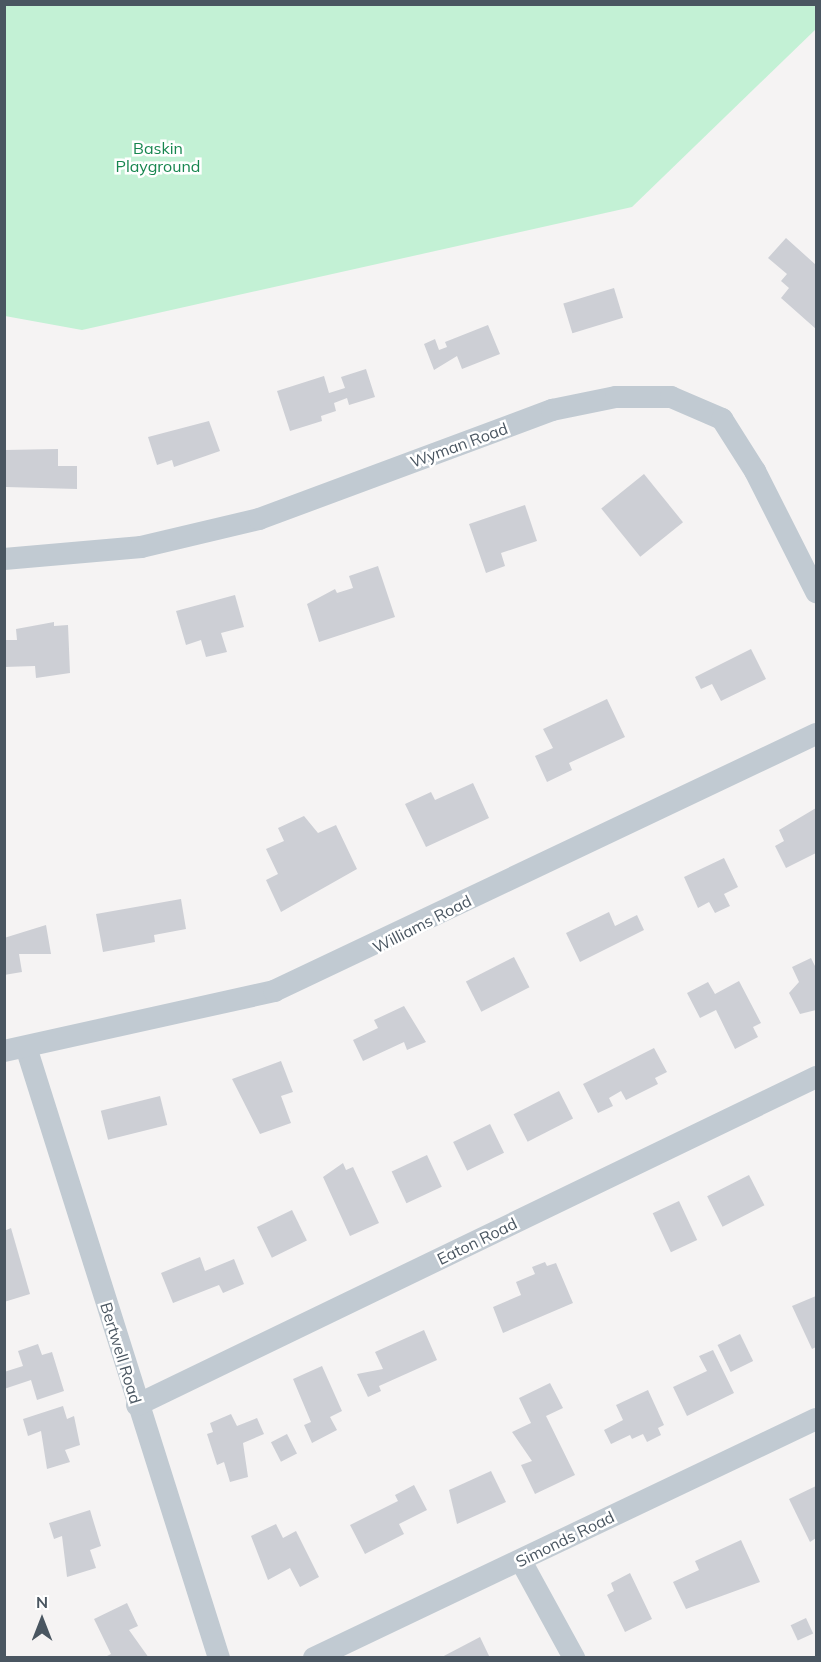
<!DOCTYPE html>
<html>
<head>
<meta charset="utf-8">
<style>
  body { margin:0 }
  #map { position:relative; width:821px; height:1662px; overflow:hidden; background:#f5f3f3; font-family:Mulish,sans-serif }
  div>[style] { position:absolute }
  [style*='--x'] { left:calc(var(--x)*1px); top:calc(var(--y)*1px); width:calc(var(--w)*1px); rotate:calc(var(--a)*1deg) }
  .green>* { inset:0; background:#c3f1d5 }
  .building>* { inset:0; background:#cdcfd5; transform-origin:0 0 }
  .street>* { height:22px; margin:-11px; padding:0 11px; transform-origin:11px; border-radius:11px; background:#c1cad2 }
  span { translate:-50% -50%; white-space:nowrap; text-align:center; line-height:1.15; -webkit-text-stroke:5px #fff; paint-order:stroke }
  .park-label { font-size:16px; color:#17864f }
  .street-label { font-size:16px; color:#4a5661 }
  .frame { position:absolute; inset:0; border:6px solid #4a5661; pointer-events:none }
  .north { position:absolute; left:12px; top:1590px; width:60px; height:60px; -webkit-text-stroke:4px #fff; paint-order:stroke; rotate:0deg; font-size:16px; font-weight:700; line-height:24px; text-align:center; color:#4a5661 }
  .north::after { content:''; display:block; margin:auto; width:21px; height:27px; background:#4a5661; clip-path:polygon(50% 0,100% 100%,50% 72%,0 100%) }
</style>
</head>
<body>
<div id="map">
  <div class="green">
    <div style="clip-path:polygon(816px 4px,816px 29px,632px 207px,82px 330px,5px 316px,5px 5px)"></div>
  </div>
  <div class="building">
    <div style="clip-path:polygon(786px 238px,816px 265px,816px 329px,781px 298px,789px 288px,781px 281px,787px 274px,768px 258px)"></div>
    <div style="left:614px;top:288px;width:31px;height:53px;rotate:73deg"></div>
    <div style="clip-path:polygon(488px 325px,500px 354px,462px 369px,457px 356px,434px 370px,424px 344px,435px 339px,439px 350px,447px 347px,445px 342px)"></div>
    <div style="clip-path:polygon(366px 369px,375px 397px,349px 405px,347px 398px,334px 403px,336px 411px,321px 416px,322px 421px,290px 431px,277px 391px,324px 376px,329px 393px,345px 388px,341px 377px)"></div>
    <div style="clip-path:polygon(209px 421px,220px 451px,174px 467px,172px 460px,157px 465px,148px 437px)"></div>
    <div style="clip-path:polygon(58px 449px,58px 466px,77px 466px,77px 489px,6px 487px,5px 450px)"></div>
    <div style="left:644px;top:474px;width:62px;height:55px;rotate:51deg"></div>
    <div style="clip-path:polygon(525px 505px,537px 541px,501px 553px,505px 566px,486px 573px,469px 524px)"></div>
    <div style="clip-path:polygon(378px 566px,395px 617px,319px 642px,307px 604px,335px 589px,337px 593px,353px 588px,349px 576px)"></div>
    <div style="clip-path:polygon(235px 595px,244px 627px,221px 633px,227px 652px,206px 657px,201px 640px,186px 645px,176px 611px)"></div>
    <div style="clip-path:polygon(54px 622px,54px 626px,68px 625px,70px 673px,36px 678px,35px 666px,4px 667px,4px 640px,17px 640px,16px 629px)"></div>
    <div style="clip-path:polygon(751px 649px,766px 679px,721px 701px,712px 684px,701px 689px,695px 677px)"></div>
    <div style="clip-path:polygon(607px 699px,625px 737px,569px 763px,572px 770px,547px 782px,535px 756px,553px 748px,543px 729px)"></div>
    <div style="clip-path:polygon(473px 783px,489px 818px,426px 847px,405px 804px,431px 792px,435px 800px)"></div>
    <div style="clip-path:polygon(816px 808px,816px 853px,786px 868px,775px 846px,784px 841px,779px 830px)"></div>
    <div style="clip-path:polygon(304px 816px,318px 833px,336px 825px,357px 869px,281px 912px,266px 880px,278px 874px,266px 849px,284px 841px,278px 828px)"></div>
    <div style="clip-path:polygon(724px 858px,738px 887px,724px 894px,730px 906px,715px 913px,709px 902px,698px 908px,684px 877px)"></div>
    <div style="clip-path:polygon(181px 899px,186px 929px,154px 935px,155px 942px,103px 952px,96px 914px)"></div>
    <div style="clip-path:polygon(609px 912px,615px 926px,637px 915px,644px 930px,580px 962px,566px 933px)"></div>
    <div style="clip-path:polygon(46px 925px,51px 954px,19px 954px,22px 972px,4px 975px,4px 938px)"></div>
    <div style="left:514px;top:957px;width:34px;height:54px;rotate:63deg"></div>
    <div style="clip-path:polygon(811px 958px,816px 968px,816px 1010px,800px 1014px,789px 993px,799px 982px,792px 967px)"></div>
    <div style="clip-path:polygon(739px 981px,761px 1023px,753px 1027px,758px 1037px,735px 1049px,716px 1010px,700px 1018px,687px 993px,708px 982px,715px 994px)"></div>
    <div style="clip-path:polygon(404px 1006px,426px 1042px,407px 1050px,404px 1042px,363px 1061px,353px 1040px,378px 1028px,374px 1020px)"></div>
    <div style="clip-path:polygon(654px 1048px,667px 1072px,655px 1078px,658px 1084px,626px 1100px,621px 1091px,609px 1098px,613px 1106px,598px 1113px,583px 1084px)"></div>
    <div style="clip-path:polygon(281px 1061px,293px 1092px,281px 1096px,291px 1123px,260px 1134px,232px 1079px)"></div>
    <div style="left:559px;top:1091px;width:31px;height:51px;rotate:63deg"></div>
    <div style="left:160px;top:1096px;width:30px;height:61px;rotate:76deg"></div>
    <div style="left:490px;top:1124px;width:32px;height:41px;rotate:64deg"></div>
    <div style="left:427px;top:1155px;width:35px;height:39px;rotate:65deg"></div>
    <div style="clip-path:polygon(343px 1163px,346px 1170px,353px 1167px,379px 1223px,350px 1236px,323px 1177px)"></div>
    <div style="left:749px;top:1175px;width:34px;height:47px;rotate:63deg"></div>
    <div style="left:679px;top:1201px;width:43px;height:29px;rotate:65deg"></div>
    <div style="left:292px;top:1210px;width:34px;height:39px;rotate:64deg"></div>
    <div style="clip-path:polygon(11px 1228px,30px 1294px,4px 1302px,4px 1231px)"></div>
    <div style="clip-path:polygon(200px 1257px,205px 1271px,234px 1259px,244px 1284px,223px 1293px,219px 1285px,173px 1303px,161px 1273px)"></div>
    <div style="clip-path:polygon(545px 1262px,547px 1266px,556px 1263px,573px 1303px,503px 1333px,493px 1307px,521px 1295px,516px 1282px,535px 1274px,532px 1267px)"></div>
    <div style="clip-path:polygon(816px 1296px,816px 1347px,812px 1349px,792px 1306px)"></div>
    <div style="clip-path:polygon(424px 1330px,437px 1360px,379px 1386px,381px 1391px,368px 1397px,357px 1374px,383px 1369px,375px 1352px)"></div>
    <div style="left:740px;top:1334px;width:30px;height:25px;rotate:64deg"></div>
    <div style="clip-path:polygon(38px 1344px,42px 1355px,52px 1352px,64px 1391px,37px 1400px,31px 1380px,4px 1389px,4px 1372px,23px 1366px,18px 1351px)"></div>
    <div style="clip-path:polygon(713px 1350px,734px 1393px,687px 1416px,673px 1387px,707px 1371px,699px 1356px)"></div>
    <div style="clip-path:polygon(322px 1366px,342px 1411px,330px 1417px,337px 1430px,312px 1443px,304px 1425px,311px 1422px,293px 1379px)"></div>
    <div style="clip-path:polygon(550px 1383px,563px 1408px,546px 1416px,575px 1475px,535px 1494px,521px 1465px,532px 1461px,512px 1432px,531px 1423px,519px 1398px)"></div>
    <div style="clip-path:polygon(648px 1390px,664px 1425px,658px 1428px,661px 1435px,647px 1442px,643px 1434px,632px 1439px,630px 1435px,611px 1444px,604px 1430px,623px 1420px,616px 1405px)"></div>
    <div style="clip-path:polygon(63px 1406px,67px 1419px,74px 1416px,80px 1445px,65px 1450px,70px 1462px,47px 1469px,41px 1431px,28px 1436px,23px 1419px)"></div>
    <div style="clip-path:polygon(231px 1414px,237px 1426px,257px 1418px,264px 1434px,243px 1443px,248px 1477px,230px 1482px,224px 1462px,217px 1465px,207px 1434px,213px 1432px,210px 1423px)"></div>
    <div style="left:287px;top:1434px;width:22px;height:18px;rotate:63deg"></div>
    <div style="clip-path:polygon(491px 1471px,506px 1502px,457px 1524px,449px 1490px)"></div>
    <div style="clip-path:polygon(414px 1485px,427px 1510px,399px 1524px,404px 1534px,365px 1554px,350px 1525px,398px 1501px,395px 1495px)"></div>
    <div style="clip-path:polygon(816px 1486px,816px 1538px,810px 1542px,789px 1499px)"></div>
    <div style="clip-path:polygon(90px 1510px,101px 1546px,90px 1550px,96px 1568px,67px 1577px,62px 1536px,54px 1539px,49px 1523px)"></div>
    <div style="clip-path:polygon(276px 1524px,283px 1538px,296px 1531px,319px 1577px,300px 1587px,290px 1568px,268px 1580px,251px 1536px)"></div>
    <div style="clip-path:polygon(741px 1540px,760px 1582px,686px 1609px,673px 1582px,699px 1570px,695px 1561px)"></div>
    <div style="clip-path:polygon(630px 1573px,652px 1619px,625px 1632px,607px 1595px,614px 1591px,611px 1583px)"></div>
    <div style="clip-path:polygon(127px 1603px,138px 1626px,129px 1630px,149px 1658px,103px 1658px,111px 1654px,94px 1619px)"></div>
    <div style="left:806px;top:1618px;width:17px;height:17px;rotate:65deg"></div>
    <div style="clip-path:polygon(480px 1637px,490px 1658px,440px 1658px)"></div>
  </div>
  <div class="street">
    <div style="--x:4;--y:559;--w:138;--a:-5"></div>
    <div style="--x:141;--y:547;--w:121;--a:-13.3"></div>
    <div style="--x:259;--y:519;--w:313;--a:-20.4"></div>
    <div style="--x:552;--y:410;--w:65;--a:-11.5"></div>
    <div style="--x:616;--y:397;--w:55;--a:0"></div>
    <div style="--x:671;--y:397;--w:56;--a:23.3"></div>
    <div style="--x:722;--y:419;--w:62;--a:57.6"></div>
    <div style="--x:755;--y:471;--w:136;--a:63.2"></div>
    <div style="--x:26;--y:1047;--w:641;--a:72.47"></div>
    <div style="--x:4;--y:1051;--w:277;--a:-12.5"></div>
    <div style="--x:274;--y:991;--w:600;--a:-25.37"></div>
    <div style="--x:137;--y:1405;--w:754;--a:-25.78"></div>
    <div style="--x:521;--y:1561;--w:111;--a:61.3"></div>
    <div style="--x:314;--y:1658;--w:556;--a:-25.46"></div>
  </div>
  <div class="park-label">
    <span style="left:158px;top:157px">Baskin<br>Playground</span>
  </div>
  <div class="street-label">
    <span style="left:459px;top:445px;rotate:-20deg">Wyman Road</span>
    <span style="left:422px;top:924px;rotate:-27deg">Williams Road</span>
    <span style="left:477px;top:1241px;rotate:-26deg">Eaton Road</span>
    <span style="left:121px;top:1353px;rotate:73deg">Bertwell Road</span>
    <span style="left:565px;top:1539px;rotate:-26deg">Simonds Road</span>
  </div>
  <div class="frame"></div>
  <div class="north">N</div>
</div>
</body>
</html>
